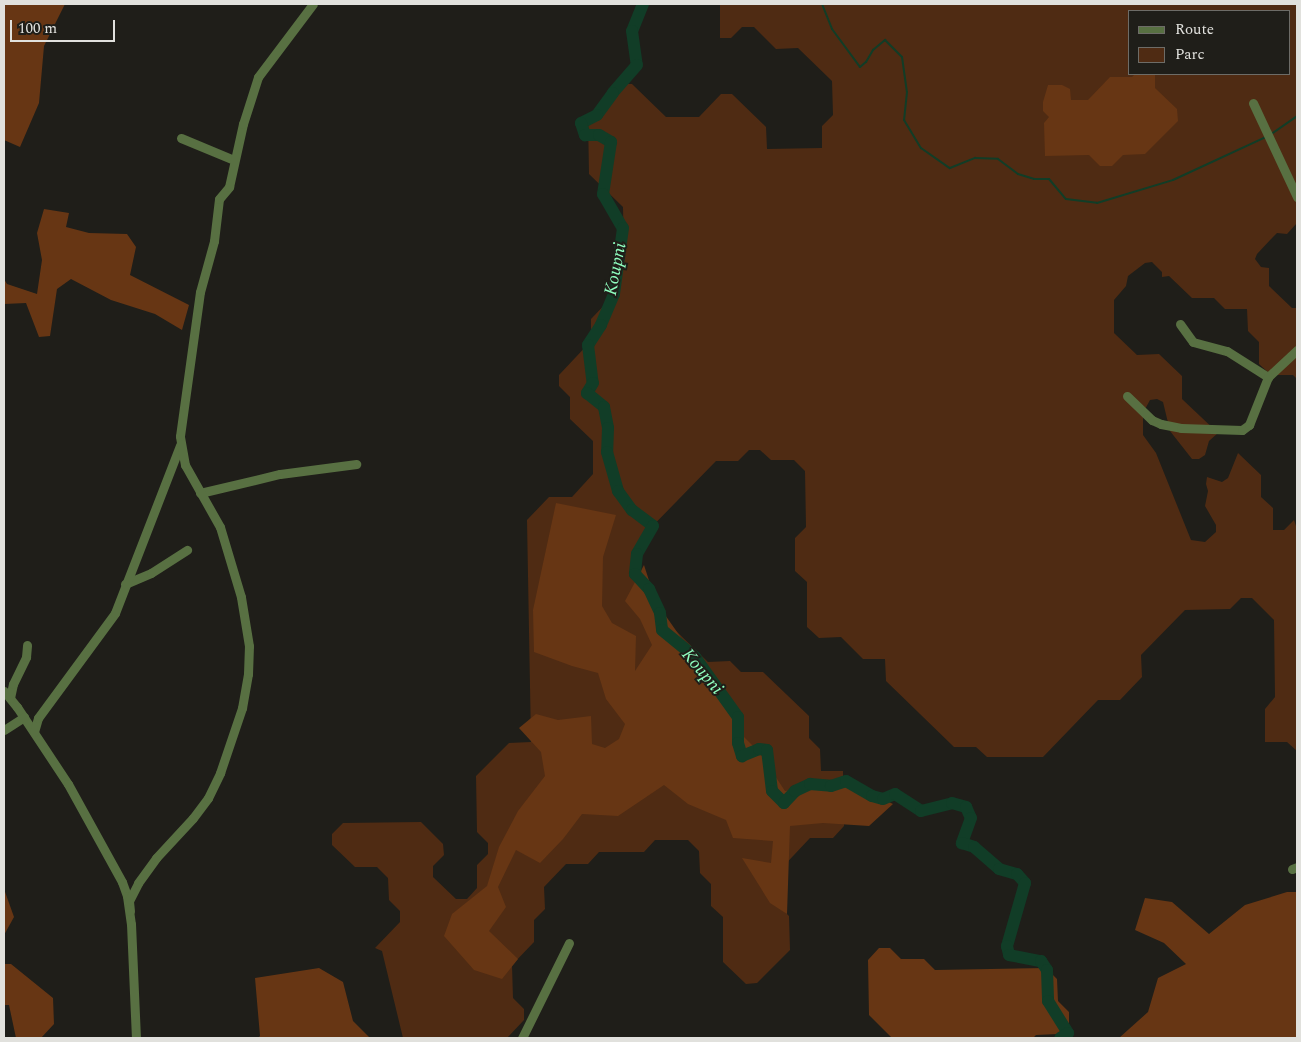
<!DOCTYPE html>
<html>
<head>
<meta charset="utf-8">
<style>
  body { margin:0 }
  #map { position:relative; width:1301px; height:1042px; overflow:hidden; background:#1f1e19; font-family:Spectral,serif }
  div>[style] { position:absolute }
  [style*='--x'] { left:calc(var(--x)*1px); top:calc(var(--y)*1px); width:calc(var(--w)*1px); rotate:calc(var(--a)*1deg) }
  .green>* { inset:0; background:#4f2b13 }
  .forest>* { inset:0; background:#673614 }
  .stream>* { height:2px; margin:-1px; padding:0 1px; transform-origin:1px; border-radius:1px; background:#113d27 }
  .river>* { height:12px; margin:-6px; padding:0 6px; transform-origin:6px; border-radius:6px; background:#113d27 }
  .minor>* { height:9px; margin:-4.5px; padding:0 4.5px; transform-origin:4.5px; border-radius:4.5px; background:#587042 }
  span { translate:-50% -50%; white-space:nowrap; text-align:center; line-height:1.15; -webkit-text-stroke:4px #1f1e19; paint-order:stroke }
  .water-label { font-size:18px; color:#8ffebf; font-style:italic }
  .frame { position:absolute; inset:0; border:5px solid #e1e1dd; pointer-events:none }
  .legend { position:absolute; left:1128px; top:10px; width:162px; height:65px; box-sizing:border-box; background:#1f1e19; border:1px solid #6d6c67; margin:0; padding:6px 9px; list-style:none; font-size:15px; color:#e1e1dd }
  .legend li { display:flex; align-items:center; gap:10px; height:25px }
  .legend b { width:25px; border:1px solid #6d6c67 }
  .scale { position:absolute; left:10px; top:20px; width:105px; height:22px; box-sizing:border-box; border:2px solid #e1e1dd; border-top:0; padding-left:6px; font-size:15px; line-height:18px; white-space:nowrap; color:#e1e1dd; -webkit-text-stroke:4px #1f1e19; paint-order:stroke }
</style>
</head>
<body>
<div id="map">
  <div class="green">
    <div style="clip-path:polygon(evenodd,720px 4px,1297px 4px,1297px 223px,1287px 234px,1277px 233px,1273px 237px,1257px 254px,1255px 259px,1261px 267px,1269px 268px,1269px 286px,1292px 308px,1297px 308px,1297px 379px,1293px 375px,1271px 375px,1259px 364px,1259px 342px,1248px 331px,1247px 309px,1225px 309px,1214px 298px,1192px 298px,1169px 276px,1162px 277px,1162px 272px,1152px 262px,1145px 263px,1128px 276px,1126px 286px,1114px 300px,1114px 333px,1137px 355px,1159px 354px,1182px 376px,1182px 399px,1218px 433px,1209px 441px,1205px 455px,1199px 459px,1192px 459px,1170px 431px,1163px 402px,1157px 399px,1150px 400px,1143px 413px,1143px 435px,1156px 453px,1191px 540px,1205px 542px,1216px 532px,1216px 525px,1205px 506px,1208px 491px,1206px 484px,1207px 477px,1222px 482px,1228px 478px,1238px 453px,1261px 475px,1261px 497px,1273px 508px,1273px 530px,1284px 530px,1294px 520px,1297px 529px,1297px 751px,1287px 742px,1265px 742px,1265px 709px,1275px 697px,1274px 620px,1252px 598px,1241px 598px,1230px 609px,1185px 610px,1141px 655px,1142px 677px,1120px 700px,1098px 700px,1043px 757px,987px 757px,976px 747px,954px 747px,886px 681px,885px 659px,863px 659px,841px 637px,819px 638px,807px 627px,807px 582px,795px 571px,795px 538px,806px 527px,805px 471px,794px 460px,771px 460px,760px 450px,749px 450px,738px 461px,716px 461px,639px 540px,640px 596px,708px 662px,730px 661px,741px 672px,763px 672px,809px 716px,809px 738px,820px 749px,821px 771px,843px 771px,844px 826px,833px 838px,810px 838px,778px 872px,778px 905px,789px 916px,790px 950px,757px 983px,746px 984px,723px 962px,723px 917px,711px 906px,711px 884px,700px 873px,699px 851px,688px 840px,655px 840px,644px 852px,599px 852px,588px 864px,566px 864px,544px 887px,545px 909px,534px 920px,534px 942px,512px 965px,513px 998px,524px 1009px,524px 1020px,507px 1038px,403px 1038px,382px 951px,375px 948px,400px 922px,400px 911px,389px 900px,388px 878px,377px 867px,355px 867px,332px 845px,332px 834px,343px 823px,421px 822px,443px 844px,444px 855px,433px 866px,433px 877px,456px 899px,467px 899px,477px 888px,477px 865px,488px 854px,488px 843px,477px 832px,476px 776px,509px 743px,531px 742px,527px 520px,549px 497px,572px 497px,593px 474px,593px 441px,570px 419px,570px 397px,559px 386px,559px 375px,591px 341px,591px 319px,613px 296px,613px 274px,624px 262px,623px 207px,589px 174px,588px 118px,621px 84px,632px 84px,666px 117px,699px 117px,721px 94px,732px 94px,766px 127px,767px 149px,822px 148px,822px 126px,833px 115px,832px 81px,798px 48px,776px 49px,754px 27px,742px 27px,731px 38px,720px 38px,720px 4px,1130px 11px,1290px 11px,1290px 74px,1130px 74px,1130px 11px)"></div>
  </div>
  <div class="forest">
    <div style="clip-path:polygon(4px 4px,65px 4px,44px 46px,39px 103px,20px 147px,4px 140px)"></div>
    <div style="clip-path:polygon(1135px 74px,1155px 74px,1155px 88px,1177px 109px,1178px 121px,1145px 154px,1123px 155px,1112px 166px,1100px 166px,1089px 155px,1045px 156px,1044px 123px,1049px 117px,1043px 111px,1043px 102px,1048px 85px,1062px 85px,1070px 89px,1071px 100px,1088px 100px,1110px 77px,1132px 77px)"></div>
    <div style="clip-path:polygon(44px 209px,69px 213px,66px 227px,89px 233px,127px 234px,136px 247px,130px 275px,189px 305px,182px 330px,155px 314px,111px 300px,71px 279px,57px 289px,50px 336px,39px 337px,26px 303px,4px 304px,4px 279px,7px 284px,37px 294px,42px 260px,37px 233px)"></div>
    <div style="clip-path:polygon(556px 503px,616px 515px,603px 557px,602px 606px,612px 623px,636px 636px,635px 671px,652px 645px,640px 619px,625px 601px,644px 565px,656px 602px,724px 699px,740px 733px,760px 753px,785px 791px,850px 783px,893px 804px,869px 826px,823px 823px,790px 826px,787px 914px,770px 903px,742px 858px,771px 863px,773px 841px,733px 838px,726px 820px,688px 804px,664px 785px,618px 816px,582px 814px,563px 839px,540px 863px,516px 850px,498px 887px,506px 907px,489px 931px,518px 959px,502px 979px,474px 970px,444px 936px,452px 914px,487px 886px,499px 847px,518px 811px,545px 776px,541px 752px,519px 728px,536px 714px,558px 720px,591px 716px,592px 744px,605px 748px,619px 739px,625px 724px,606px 699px,598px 673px,572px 666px,534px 652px,533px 610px)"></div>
    <div style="clip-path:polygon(4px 889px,14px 917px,4px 935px)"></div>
    <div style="clip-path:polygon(1287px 892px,1297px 892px,1297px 1038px,1119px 1038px,1148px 1012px,1158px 978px,1186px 964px,1164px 943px,1135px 930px,1145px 898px,1172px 902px,1209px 934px,1245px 905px)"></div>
    <div style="clip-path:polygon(879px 948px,890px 948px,901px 959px,924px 959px,935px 970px,1046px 968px,1057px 979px,1058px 1001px,1069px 1012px,1069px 1023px,1058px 1034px,1036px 1035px,1033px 1038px,891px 1037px,869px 1015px,868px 960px)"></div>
    <div style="clip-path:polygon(4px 964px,11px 964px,53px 998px,54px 1024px,41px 1038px,16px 1038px,9px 1005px,4px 1005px)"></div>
    <div style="clip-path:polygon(319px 968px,343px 982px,353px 1021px,370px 1038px,258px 1038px,260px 1036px,255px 978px)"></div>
  </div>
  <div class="stream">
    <div style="--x:822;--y:4;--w:27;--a:68"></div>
    <div style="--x:832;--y:29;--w:47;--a:53.6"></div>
    <div style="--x:860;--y:67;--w:8;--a:-40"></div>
    <div style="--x:866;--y:62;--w:14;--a:-60"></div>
    <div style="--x:873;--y:50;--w:16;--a:-40"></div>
    <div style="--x:885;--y:40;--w:24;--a:45"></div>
    <div style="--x:902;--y:57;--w:35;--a:82"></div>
    <div style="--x:907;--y:92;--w:28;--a:96"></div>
    <div style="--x:904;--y:120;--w:33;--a:59"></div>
    <div style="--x:921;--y:148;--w:35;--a:35"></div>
    <div style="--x:950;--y:168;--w:27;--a:-22"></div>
    <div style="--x:975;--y:158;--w:23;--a:2"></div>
    <div style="--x:998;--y:159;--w:25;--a:37"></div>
    <div style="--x:1018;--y:174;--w:17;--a:17"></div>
    <div style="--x:1034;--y:179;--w:15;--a:0"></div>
    <div style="--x:1049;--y:179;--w:26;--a:50"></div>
    <div style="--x:1066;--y:199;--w:31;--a:7"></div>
    <div style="--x:1097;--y:203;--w:79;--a:-16.8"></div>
    <div style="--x:1173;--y:180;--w:102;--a:-24.8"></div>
    <div style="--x:1270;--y:135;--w:33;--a:-35"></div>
  </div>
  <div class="river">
    <div style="--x:643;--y:4;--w:29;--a:112"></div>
    <div style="--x:632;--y:31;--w:34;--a:82"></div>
    <div style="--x:637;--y:65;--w:37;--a:131"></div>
    <div style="--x:613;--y:93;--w:27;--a:126"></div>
    <div style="--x:597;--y:115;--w:18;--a:153"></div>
    <div style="--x:581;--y:123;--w:13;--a:72"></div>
    <div style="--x:585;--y:135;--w:14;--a:0"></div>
    <div style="--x:599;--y:135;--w:14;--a:30"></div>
    <div style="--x:611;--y:142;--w:53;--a:98.7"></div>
    <div style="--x:603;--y:194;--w:39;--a:60"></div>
    <div style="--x:623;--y:228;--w:67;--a:97.8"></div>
    <div style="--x:614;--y:294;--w:34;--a:113"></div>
    <div style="--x:601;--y:325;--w:24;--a:123"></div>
    <div style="--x:588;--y:345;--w:38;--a:83"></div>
    <div style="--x:593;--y:383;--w:12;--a:121"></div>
    <div style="--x:587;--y:393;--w:22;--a:39"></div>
    <div style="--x:604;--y:407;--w:21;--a:79"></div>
    <div style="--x:608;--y:428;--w:24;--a:92"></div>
    <div style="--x:607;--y:452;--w:41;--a:74.2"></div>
    <div style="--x:618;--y:491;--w:24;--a:54"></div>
    <div style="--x:632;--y:510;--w:26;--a:37"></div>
    <div style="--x:653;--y:526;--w:32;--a:120"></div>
    <div style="--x:637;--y:554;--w:20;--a:96"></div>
    <div style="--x:635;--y:574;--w:21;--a:47"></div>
    <div style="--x:649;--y:589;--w:26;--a:65"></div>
    <div style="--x:660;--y:613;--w:17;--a:83"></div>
    <div style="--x:662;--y:630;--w:43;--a:39.3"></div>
    <div style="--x:695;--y:657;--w:74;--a:54.4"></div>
    <div style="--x:738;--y:717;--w:26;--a:90"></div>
    <div style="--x:738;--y:743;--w:14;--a:73"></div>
    <div style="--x:742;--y:756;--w:18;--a:-22"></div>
    <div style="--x:759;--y:749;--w:8;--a:7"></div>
    <div style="--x:767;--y:750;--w:41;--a:83"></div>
    <div style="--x:772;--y:791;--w:17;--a:45"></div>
    <div style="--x:784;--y:803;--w:16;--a:-47"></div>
    <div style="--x:795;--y:791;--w:17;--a:-25"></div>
    <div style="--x:810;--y:784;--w:21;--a:5"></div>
    <div style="--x:831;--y:786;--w:16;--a:-18"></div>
    <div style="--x:846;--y:781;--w:30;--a:30"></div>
    <div style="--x:872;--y:796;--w:11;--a:15"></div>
    <div style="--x:883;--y:799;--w:13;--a:-23"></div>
    <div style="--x:895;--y:794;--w:31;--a:33"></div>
    <div style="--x:921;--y:811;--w:32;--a:-14"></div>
    <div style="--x:952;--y:803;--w:15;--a:16"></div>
    <div style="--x:966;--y:807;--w:12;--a:66"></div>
    <div style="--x:971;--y:818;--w:27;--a:110"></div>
    <div style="--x:962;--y:843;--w:13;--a:18"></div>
    <div style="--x:974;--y:847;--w:33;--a:41"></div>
    <div style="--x:999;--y:869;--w:19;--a:16"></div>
    <div style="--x:1017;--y:874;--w:12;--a:48"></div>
    <div style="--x:1025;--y:883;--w:66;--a:105.9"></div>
    <div style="--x:1007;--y:946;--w:9;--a:77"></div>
    <div style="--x:1009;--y:955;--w:33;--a:11"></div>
    <div style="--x:1041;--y:961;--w:11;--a:56"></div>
    <div style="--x:1047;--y:970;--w:31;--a:88"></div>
    <div style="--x:1048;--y:1001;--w:38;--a:58"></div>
    <div style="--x:1068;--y:1033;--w:9;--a:148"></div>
  </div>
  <div class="minor">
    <div style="--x:1253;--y:103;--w:104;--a:64.9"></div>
    <div style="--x:181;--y:138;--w:57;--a:22.5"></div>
    <div style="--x:1180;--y:324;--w:22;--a:54"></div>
    <div style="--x:1193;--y:342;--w:35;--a:15"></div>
    <div style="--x:1227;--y:351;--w:49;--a:32.4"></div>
    <div style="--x:1268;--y:377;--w:40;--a:-43"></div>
    <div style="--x:1127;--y:396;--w:35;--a:44"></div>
    <div style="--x:1152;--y:420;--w:10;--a:24"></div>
    <div style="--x:1161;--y:424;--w:20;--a:11"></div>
    <div style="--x:1181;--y:428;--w:61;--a:1.9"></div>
    <div style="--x:1242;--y:430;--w:9;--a:-36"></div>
    <div style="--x:1249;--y:425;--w:52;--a:-68.4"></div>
    <div style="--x:200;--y:493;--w:82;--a:-13.4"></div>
    <div style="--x:280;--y:474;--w:77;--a:-7.5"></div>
    <div style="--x:125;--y:584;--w:28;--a:-23"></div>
    <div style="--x:151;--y:573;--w:43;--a:-32.6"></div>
    <div style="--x:4;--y:691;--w:21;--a:51"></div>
    <div style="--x:17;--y:707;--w:92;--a:56.5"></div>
    <div style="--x:68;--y:784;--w:112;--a:61.1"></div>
    <div style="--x:122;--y:882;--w:15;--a:70"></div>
    <div style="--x:127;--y:896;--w:28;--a:82"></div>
    <div style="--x:131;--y:924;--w:114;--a:87.5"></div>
    <div style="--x:10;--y:698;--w:14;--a:-78"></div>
    <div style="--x:13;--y:684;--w:30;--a:-64"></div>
    <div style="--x:26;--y:657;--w:12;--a:-85"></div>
    <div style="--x:4;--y:730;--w:24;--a:-33"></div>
    <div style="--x:34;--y:732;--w:15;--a:-74"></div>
    <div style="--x:38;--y:718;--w:130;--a:-53.7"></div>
    <div style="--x:115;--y:613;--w:180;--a:-68.8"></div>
    <div style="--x:1292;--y:869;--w:5;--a:-22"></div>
    <div style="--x:130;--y:911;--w:10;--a:-96"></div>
    <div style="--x:129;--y:901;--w:20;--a:-63"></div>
    <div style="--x:138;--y:883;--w:31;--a:-54"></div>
    <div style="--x:156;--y:858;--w:54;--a:-47.2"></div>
    <div style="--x:193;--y:818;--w:25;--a:-53"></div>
    <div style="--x:208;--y:798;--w:28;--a:-64"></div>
    <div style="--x:220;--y:773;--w:69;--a:-71.3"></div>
    <div style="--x:242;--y:708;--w:35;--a:-80"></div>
    <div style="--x:248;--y:674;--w:28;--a:-88"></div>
    <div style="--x:249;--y:646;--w:50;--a:-99.3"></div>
    <div style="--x:241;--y:597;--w:73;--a:-106.7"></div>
    <div style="--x:220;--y:527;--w:71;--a:-119.4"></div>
    <div style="--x:185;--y:465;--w:29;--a:-100"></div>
    <div style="--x:180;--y:436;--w:145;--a:-82.1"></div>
    <div style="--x:200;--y:292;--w:53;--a:-74.6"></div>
    <div style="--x:214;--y:241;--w:42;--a:-83.2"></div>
    <div style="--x:219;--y:199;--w:16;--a:-50"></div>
    <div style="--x:229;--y:187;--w:65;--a:-77.5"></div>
    <div style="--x:243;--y:124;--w:49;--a:-72.3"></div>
    <div style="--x:258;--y:77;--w:91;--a:-53"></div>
    <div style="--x:522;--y:1038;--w:106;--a:-63.7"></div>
  </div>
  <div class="water-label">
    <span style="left:616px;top:269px;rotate:-79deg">Koupni</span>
    <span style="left:702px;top:672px;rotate:50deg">Koupni</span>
  </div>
  <div class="frame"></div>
  <ul class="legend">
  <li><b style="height:6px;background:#587042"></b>Route</li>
  <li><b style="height:14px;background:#4f2b13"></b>Parc</li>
  </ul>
  <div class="scale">100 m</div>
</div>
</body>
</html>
